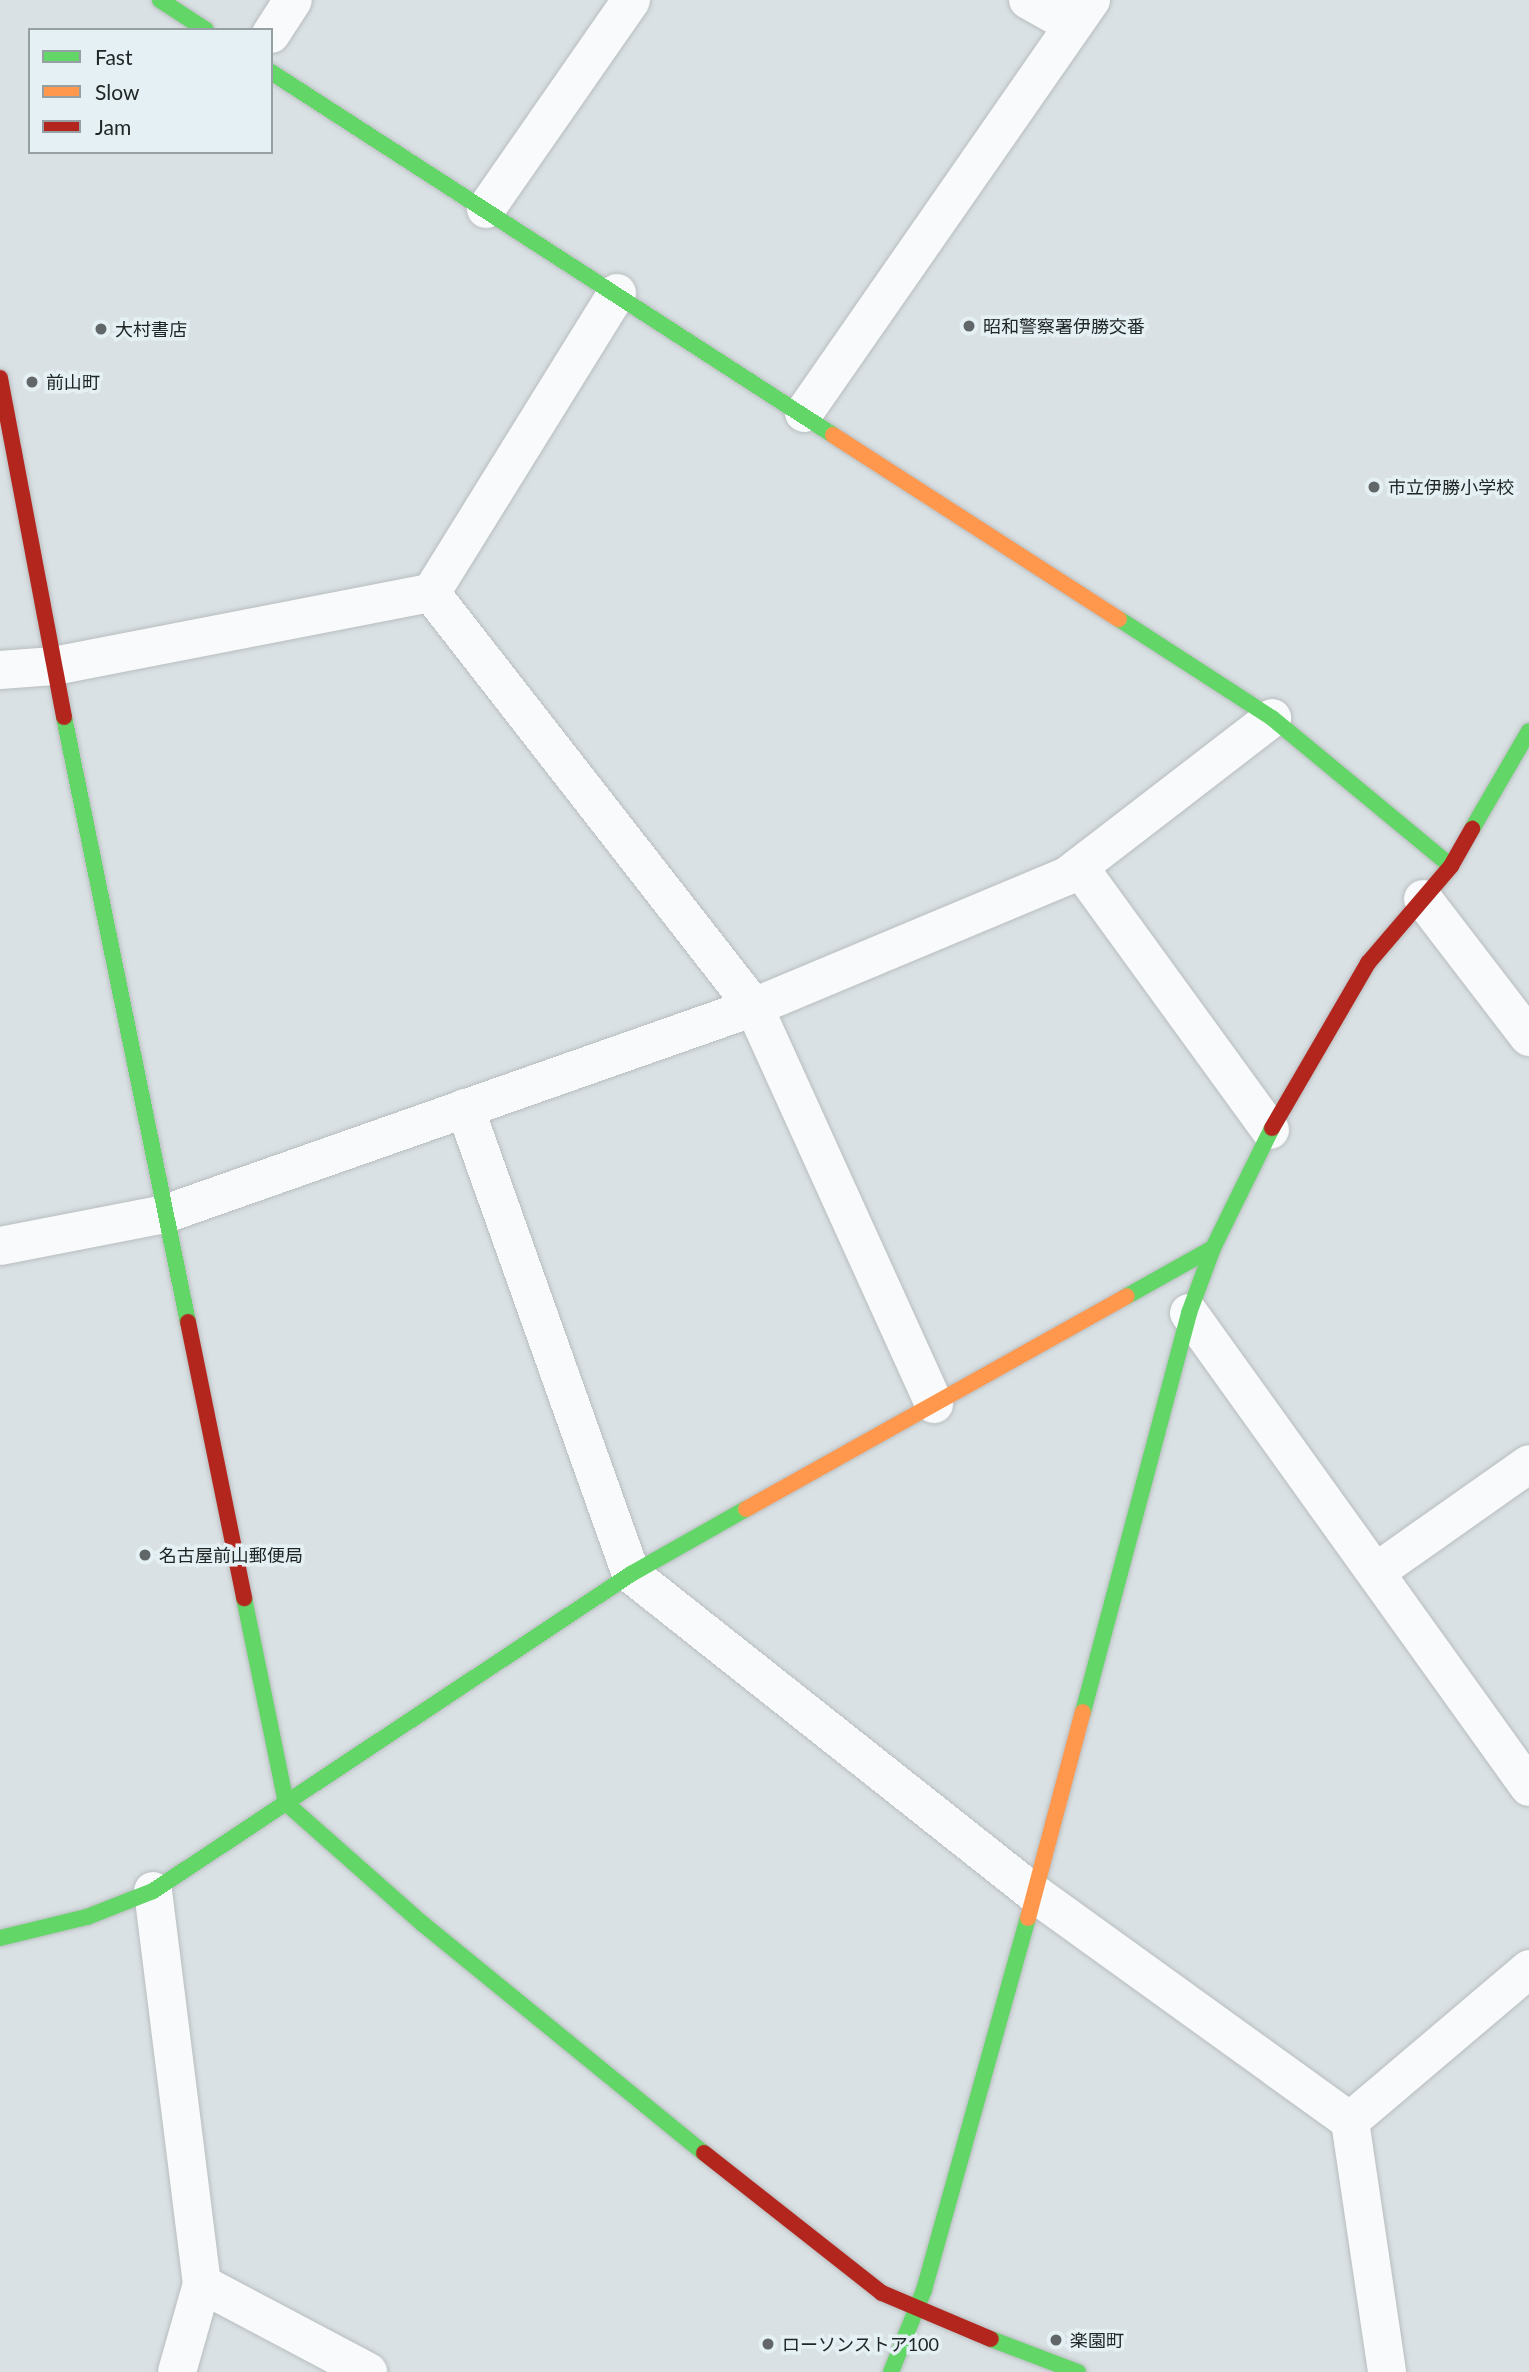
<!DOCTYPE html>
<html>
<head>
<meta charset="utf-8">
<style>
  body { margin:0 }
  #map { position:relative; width:1529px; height:2372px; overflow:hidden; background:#dae1e4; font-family:Lato,"Noto Sans JP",sans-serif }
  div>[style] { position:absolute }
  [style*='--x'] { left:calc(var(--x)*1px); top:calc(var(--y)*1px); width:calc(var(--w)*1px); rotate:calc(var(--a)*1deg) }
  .roads { filter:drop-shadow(0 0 2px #b8bdbf) drop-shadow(0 0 2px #b8bdbf) }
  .street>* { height:38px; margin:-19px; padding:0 19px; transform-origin:19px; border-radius:19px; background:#f9fafb }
  .fast>* { height:16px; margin:-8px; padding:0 8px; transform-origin:8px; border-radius:8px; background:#63d668 }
  .slow>* { height:16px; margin:-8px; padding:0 8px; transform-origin:8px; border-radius:8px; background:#ff974d }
  .jam>* { height:16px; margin:-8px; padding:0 8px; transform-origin:8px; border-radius:8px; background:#b3261e }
  .dots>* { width:19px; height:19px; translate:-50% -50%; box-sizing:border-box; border:4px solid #e4f0f4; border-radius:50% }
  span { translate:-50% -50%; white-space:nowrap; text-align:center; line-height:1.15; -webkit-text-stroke:7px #e4f0f4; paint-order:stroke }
  .poi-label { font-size:18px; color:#202526 }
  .left { translate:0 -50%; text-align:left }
  .legend { position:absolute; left:28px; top:28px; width:245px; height:126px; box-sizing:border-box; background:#e4f0f4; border:2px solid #969fa2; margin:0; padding:9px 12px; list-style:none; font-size:21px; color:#202526 }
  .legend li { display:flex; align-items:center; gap:14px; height:35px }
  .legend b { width:35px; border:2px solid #969fa2 }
</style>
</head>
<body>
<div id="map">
  <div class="roads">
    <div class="street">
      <div style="--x:1028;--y:0;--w:51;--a:29.1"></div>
      <div style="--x:271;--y:34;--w:40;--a:-57.1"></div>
      <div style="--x:486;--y:209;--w:254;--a:-55.2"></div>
      <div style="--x:804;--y:413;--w:503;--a:-55.2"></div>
      <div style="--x:431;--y:593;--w:525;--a:52.04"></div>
      <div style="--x:754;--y:1007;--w:436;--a:65.6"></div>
      <div style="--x:0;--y:670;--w:54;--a:-4.2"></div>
      <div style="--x:54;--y:666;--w:384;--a:-11"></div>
      <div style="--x:431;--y:593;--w:353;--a:-58.2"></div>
      <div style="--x:1079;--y:867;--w:325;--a:54"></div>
      <div style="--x:1423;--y:899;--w:174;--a:52.5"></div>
      <div style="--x:465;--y:1108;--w:495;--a:70.4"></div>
      <div style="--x:631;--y:1574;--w:515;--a:38.38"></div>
      <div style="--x:1035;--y:1894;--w:388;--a:35.8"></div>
      <div style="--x:1350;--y:2121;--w:235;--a:-40.3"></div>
      <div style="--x:0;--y:1246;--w:168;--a:-11"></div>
      <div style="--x:165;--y:1214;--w:624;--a:-19.36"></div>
      <div style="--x:754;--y:1007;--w:339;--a:-22.7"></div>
      <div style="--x:1067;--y:876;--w:259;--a:-37.6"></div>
      <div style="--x:1189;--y:1313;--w:583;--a:54.35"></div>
      <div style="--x:1376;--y:1572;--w:187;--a:-35.2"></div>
      <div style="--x:153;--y:1891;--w:396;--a:82.9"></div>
      <div style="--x:202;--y:2284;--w:91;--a:105.9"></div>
      <div style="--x:1350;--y:2121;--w:254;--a:81.6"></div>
      <div style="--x:202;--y:2284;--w:188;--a:27.9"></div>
    </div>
    <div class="fast">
      <div style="--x:160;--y:0;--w:55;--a:33.1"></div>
      <div style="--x:271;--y:72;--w:669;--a:32.86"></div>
      <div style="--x:1119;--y:619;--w:182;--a:32.9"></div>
      <div style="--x:1272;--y:718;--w:232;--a:39.6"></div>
      <div style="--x:64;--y:717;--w:618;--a:78.42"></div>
      <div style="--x:1472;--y:829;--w:113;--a:-59.8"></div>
      <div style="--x:1127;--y:1296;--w:98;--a:-29.2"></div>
      <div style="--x:244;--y:1598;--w:209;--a:78.4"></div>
      <div style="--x:286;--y:1803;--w:183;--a:41.5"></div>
      <div style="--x:423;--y:1924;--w:362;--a:39.2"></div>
      <div style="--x:1083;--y:1712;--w:413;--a:-75.1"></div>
      <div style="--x:1189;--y:1313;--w:69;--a:-69.7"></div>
      <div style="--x:1213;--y:1248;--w:134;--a:-63.8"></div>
      <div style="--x:0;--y:1938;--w:89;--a:-13.6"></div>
      <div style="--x:87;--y:1917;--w:71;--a:-21.5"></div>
      <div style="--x:153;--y:1891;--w:574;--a:-33.55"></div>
      <div style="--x:631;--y:1574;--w:132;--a:-29.5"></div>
      <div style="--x:991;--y:2339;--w:93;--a:20.8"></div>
      <div style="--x:891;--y:2372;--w:88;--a:-68.1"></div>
      <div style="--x:924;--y:2290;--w:386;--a:-74.4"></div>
    </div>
    <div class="slow">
      <div style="--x:833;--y:435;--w:340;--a:32.8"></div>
      <div style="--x:746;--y:1509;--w:436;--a:-29.2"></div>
      <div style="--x:1028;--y:1918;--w:213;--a:-75.1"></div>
    </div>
    <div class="jam">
      <div style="--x:0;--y:378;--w:345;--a:79.3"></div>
      <div style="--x:1272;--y:1128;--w:191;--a:-59.8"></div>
      <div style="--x:1368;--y:963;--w:128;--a:-49.4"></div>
      <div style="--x:1451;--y:866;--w:43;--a:-60.4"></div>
      <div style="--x:188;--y:1322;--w:282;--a:78.5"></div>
      <div style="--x:704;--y:2153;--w:226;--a:38.2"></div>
      <div style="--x:882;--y:2293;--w:118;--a:22.9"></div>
    </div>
  </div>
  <div class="dots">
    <div style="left:969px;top:326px;background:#616768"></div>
    <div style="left:101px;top:329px;background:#616768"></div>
    <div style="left:32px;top:382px;background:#616768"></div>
    <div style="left:1374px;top:487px;background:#616768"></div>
    <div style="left:145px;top:1555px;background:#616768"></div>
    <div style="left:1056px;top:2340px;background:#616768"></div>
    <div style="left:768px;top:2344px;background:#616768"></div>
  </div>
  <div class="poi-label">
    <span class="left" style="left:983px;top:326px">昭和警察署伊勝交番</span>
    <span class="left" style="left:115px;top:329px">大村書店</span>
    <span class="left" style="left:46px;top:382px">前山町</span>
    <span class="left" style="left:1388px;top:487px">市立伊勝小学校</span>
    <span class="left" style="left:159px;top:1555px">名古屋前山郵便局</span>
    <span class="left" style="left:1070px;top:2340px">楽園町</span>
    <span class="left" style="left:782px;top:2344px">ローソンストア100</span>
  </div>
  <ul class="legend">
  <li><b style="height:9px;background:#63d668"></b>Fast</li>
  <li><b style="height:9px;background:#ff974d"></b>Slow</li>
  <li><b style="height:9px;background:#b3261e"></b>Jam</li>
  </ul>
</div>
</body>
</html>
